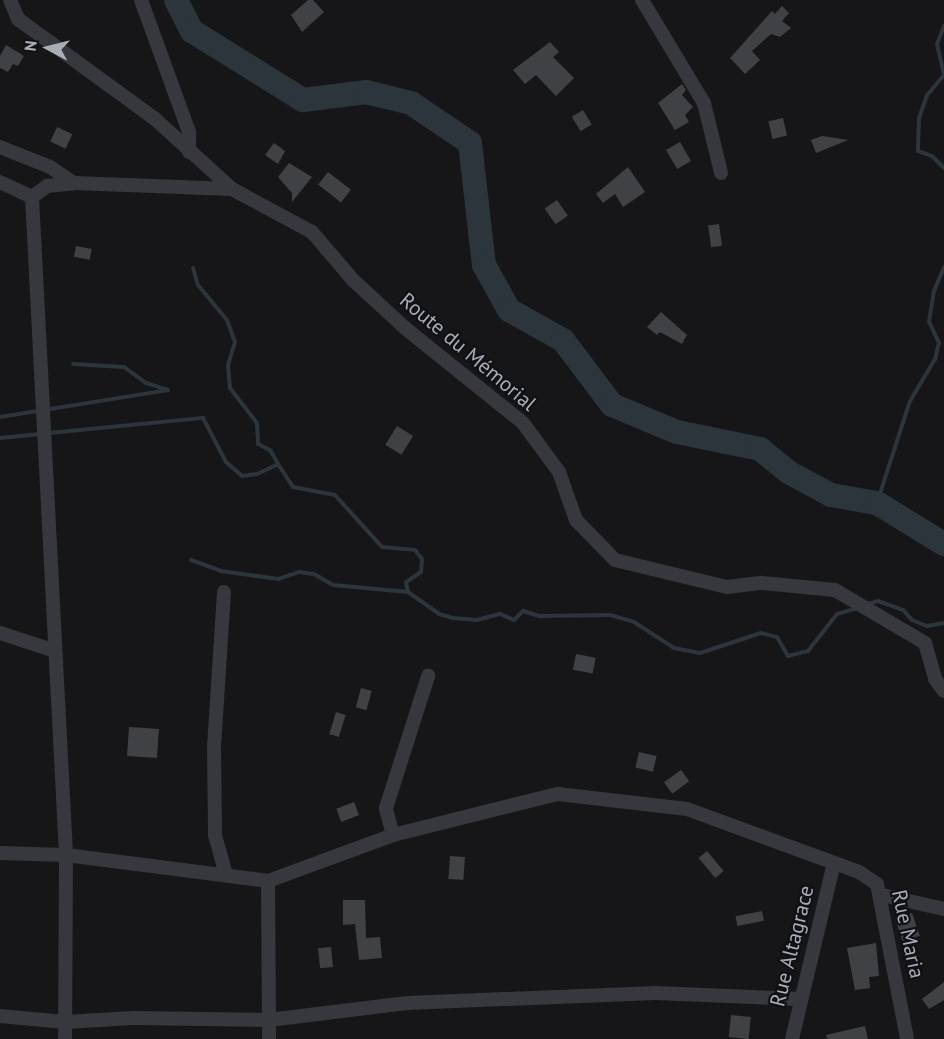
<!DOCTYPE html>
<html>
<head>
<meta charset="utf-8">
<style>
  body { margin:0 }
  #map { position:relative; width:944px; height:1039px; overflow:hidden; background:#161618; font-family:"PT Sans",sans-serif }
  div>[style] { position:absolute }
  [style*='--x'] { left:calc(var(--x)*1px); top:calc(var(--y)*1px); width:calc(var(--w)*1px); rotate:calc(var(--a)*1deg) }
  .stream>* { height:4px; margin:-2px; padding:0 2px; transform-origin:2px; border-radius:2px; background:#2c353c }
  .river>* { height:24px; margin:-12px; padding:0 12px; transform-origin:12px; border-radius:12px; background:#2c353c }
  .building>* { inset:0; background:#404145; transform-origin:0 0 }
  .minor>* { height:14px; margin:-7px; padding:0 7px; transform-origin:7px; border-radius:7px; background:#37383d }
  span { translate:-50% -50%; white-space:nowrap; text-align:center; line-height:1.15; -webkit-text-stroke:4.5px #111113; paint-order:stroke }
  .street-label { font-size:21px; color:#a8adb8 }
  .north { position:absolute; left:18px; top:18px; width:60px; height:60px; -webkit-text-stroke:4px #111113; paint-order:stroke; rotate:277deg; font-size:16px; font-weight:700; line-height:24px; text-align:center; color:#a8adb8 }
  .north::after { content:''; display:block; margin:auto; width:21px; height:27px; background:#a8adb8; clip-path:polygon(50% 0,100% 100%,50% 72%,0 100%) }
</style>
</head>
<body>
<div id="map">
  <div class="stream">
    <div style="--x:944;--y:26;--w:19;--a:111"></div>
    <div style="--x:937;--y:44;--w:32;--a:77"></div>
    <div style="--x:944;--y:75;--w:26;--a:130"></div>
    <div style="--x:927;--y:95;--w:24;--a:109"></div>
    <div style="--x:919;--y:118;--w:33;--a:92"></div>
    <div style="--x:918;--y:151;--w:15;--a:20"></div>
    <div style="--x:932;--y:156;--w:17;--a:45"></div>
    <div style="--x:193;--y:268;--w:18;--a:74"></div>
    <div style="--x:198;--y:285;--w:45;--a:50.4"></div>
    <div style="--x:227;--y:320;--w:23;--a:70"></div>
    <div style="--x:235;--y:342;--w:24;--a:107"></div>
    <div style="--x:228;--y:365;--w:23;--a:85"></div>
    <div style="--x:230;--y:388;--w:44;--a:52.4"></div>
    <div style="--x:257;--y:423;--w:21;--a:87"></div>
    <div style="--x:258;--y:444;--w:13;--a:27"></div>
    <div style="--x:270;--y:450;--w:16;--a:60"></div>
    <div style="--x:0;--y:417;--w:170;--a:-9.1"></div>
    <div style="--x:168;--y:390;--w:23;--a:-162"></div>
    <div style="--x:146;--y:383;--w:27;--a:-144"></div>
    <div style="--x:124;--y:367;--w:51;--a:-176.6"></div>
    <div style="--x:49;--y:433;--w:155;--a:-5.6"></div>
    <div style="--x:203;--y:418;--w:50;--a:62.4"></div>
    <div style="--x:226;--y:462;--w:21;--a:41"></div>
    <div style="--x:242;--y:476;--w:15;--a:-8"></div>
    <div style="--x:257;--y:474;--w:23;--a:-25"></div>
    <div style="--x:278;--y:464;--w:27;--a:57"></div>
    <div style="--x:293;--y:487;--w:43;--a:10.8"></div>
    <div style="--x:335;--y:495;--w:70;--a:47.9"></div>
    <div style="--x:382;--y:547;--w:33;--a:5"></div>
    <div style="--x:415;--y:550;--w:11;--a:52"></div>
    <div style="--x:422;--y:559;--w:13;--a:94"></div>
    <div style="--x:421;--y:572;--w:18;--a:146"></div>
    <div style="--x:406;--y:582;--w:10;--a:79"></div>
    <div style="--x:408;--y:592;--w:38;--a:35"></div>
    <div style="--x:439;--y:614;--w:15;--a:16"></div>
    <div style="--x:453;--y:618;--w:24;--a:5"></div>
    <div style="--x:477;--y:620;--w:24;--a:-15"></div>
    <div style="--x:500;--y:614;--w:15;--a:23"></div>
    <div style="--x:514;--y:620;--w:13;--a:-45"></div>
    <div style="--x:523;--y:611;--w:17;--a:17"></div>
    <div style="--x:539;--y:616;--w:71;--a:-0.8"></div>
    <div style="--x:610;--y:615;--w:25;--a:16"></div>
    <div style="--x:634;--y:622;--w:48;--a:33"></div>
    <div style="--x:674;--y:648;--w:26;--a:11"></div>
    <div style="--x:700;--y:653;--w:64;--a:-18.2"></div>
    <div style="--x:761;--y:633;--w:16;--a:14"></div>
    <div style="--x:777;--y:637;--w:22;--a:60"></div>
    <div style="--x:788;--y:656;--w:21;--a:-14"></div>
    <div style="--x:808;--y:651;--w:47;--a:-51.9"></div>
    <div style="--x:837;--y:614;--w:22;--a:-16"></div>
    <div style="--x:0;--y:438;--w:41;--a:-5.6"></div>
    <div style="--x:877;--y:503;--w:107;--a:-72.1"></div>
    <div style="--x:910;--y:401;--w:49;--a:-59.2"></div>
    <div style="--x:935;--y:359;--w:16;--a:-76"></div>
    <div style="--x:939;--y:343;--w:23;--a:-115"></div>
    <div style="--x:929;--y:322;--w:31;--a:-81"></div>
    <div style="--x:934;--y:291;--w:26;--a:-67"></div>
    <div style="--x:191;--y:560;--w:32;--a:20"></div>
    <div style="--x:221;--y:571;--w:58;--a:8"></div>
    <div style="--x:278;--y:579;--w:22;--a:-18"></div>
    <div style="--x:299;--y:572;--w:15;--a:8"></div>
    <div style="--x:314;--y:574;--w:22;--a:30"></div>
    <div style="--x:333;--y:585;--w:75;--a:5.3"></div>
    <div style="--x:868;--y:604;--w:10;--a:-17"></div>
    <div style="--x:878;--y:601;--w:27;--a:20"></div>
    <div style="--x:903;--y:610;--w:13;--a:48"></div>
    <div style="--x:912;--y:620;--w:16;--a:22"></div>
    <div style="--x:927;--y:626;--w:17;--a:-10"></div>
  </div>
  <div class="river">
    <div style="--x:176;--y:0;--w:35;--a:63"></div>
    <div style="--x:192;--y:31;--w:131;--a:31.9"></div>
    <div style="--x:303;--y:100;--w:64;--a:-7.2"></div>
    <div style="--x:366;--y:92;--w:46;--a:13.7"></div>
    <div style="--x:411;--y:103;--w:71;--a:34.1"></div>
    <div style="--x:470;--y:143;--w:123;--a:83.5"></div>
    <div style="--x:484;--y:265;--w:51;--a:60.9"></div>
    <div style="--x:509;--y:310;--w:62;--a:29.1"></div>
    <div style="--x:563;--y:340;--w:81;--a:53"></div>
    <div style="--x:612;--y:405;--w:70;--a:22.6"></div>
    <div style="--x:677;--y:432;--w:85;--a:11.6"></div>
    <div style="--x:760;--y:449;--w:38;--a:39"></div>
    <div style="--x:790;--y:473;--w:47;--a:28.2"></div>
    <div style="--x:831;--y:495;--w:47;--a:9.9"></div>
    <div style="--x:877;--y:503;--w:79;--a:31.5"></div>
  </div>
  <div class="building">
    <div style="clip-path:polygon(308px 0,313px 0,324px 12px,302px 32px,291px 15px)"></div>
    <div style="clip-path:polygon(782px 6px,789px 13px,782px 21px,791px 28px,780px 37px,771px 34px,752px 51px,760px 60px,745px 74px,730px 58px,772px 11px,775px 14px)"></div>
    <div style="clip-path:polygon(550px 42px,559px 52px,553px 57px,574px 78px,556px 96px,536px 75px,525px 84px,513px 70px)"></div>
    <div style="clip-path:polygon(6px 45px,24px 56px,18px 66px,13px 64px,8px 72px,0 68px,0 56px)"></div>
    <div style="clip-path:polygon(682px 84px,686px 90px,682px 95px,693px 107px,685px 115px,689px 122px,675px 130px,658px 103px)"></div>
    <div style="left:583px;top:110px;width:17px;height:13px;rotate:59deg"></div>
    <div style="left:783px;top:118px;width:18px;height:15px;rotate:77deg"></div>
    <div style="left:57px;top:127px;width:17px;height:16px;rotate:25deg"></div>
    <div style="clip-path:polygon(822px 136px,823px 136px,848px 140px,816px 153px,811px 140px)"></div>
    <div style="left:680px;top:142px;width:22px;height:16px;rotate:60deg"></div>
    <div style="clip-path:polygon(274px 143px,285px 151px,278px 164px,265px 155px)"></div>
    <div style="clip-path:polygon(289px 163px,312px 177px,292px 202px,292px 193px,278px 177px)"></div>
    <div style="clip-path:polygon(628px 167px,645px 192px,623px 207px,615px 194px,603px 203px,596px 194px)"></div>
    <div style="left:328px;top:172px;width:29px;height:16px;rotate:38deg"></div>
    <div style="left:557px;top:200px;width:19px;height:15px;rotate:55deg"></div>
    <div style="left:719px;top:224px;width:22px;height:11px;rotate:82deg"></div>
    <div style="left:76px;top:246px;width:16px;height:11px;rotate:11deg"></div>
    <div style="clip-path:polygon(661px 312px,687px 335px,682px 344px,660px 332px,657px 335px,647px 327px)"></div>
    <div style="left:397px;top:426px;width:19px;height:22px;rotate:32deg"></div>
    <div style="left:576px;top:654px;width:20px;height:16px;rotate:11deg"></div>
    <div style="left:361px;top:688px;width:11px;height:20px;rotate:15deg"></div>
    <div style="left:336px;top:712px;width:10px;height:23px;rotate:17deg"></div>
    <div style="left:129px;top:727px;width:30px;height:29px;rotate:4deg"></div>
    <div style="left:639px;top:752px;width:18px;height:16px;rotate:13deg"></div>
    <div style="left:681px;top:770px;width:14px;height:21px;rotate:54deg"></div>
    <div style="left:354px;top:802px;width:14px;height:19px;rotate:69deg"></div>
    <div style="left:707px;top:851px;width:26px;height:11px;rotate:50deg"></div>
    <div style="left:450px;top:856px;width:15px;height:23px;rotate:4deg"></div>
    <div style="clip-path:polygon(343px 900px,365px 900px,366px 938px,380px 937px,382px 958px,359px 960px,355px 924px,343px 925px)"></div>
    <div style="left:762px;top:911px;width:10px;height:27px;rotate:79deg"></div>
    <div style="left:912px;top:913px;width:24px;height:18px;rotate:71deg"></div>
    <div style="clip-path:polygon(876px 943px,879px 976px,869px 977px,870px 988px,855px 990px,847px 948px)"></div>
    <div style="left:331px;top:947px;width:20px;height:13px;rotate:84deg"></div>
    <div style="clip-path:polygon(944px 982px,944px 1000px,929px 1009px,922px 999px)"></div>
    <div style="left:731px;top:1015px;width:20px;height:22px;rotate:6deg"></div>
    <div style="clip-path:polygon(865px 1026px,868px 1039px,827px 1039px,826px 1035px)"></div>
  </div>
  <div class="minor">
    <div style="--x:10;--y:0;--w:21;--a:67"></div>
    <div style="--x:18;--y:19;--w:168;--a:36.1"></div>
    <div style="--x:154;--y:118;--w:105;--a:42.3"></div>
    <div style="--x:141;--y:0;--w:140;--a:70"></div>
    <div style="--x:189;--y:132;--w:20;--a:90"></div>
    <div style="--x:642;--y:0;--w:120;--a:59"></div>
    <div style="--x:704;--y:103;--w:72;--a:76.3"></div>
    <div style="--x:0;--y:147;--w:54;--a:21.8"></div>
    <div style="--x:50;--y:167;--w:29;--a:34"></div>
    <div style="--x:0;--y:182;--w:35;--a:25"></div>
    <div style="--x:32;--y:197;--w:19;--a:-36"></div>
    <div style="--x:47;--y:186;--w:27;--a:-6"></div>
    <div style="--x:74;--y:183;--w:158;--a:2.2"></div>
    <div style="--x:232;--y:189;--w:91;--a:28.3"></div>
    <div style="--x:312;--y:232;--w:63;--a:49.5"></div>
    <div style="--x:353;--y:280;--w:71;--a:42.7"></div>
    <div style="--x:405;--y:328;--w:151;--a:38.8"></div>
    <div style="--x:523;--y:423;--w:61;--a:53.7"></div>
    <div style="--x:559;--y:472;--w:51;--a:70.5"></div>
    <div style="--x:576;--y:520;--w:56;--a:45.7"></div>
    <div style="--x:615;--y:560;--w:115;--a:13.6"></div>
    <div style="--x:727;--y:587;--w:35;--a:-7"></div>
    <div style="--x:762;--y:583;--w:73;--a:5.5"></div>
    <div style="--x:835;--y:590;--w:104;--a:30.5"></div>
    <div style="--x:925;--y:643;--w:37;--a:74"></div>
    <div style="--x:935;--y:679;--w:15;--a:53"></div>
    <div style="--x:32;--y:197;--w:659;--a:87.04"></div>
    <div style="--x:66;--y:855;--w:184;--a:90.3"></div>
    <div style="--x:224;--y:592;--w:155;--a:93.7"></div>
    <div style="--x:214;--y:747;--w:88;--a:89.3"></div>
    <div style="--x:215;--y:835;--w:41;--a:74.6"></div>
    <div style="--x:0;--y:633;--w:58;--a:18.1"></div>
    <div style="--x:393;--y:835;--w:28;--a:-105"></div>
    <div style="--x:386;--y:808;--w:139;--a:-72.3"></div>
    <div style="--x:0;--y:853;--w:66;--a:1.7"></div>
    <div style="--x:66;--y:855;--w:204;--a:7.3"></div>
    <div style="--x:268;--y:881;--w:133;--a:-20.2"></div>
    <div style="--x:393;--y:835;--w:170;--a:-14"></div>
    <div style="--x:558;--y:794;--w:130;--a:6.6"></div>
    <div style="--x:687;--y:809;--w:183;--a:20.1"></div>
    <div style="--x:859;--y:872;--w:22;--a:34"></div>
    <div style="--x:877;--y:884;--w:158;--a:79"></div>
    <div style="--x:268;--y:881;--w:158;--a:89.6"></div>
    <div style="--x:882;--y:895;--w:64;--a:12.7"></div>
    <div style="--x:0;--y:1016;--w:65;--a:5.3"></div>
    <div style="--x:65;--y:1022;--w:68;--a:-3.4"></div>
    <div style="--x:133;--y:1018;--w:136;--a:0.8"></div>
    <div style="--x:269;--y:1020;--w:139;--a:-7"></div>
    <div style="--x:407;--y:1003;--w:249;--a:-2.3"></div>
    <div style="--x:656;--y:993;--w:145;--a:2.4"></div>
    <div style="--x:792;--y:1039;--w:181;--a:-76.6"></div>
  </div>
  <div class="street-label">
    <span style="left:468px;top:352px;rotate:40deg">Route du Mémorial</span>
    <span style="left:908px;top:934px;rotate:78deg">Rue Maria</span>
    <span style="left:792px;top:946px;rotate:-76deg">Rue Altagrace</span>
  </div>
  <div class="north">N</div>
</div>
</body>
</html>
